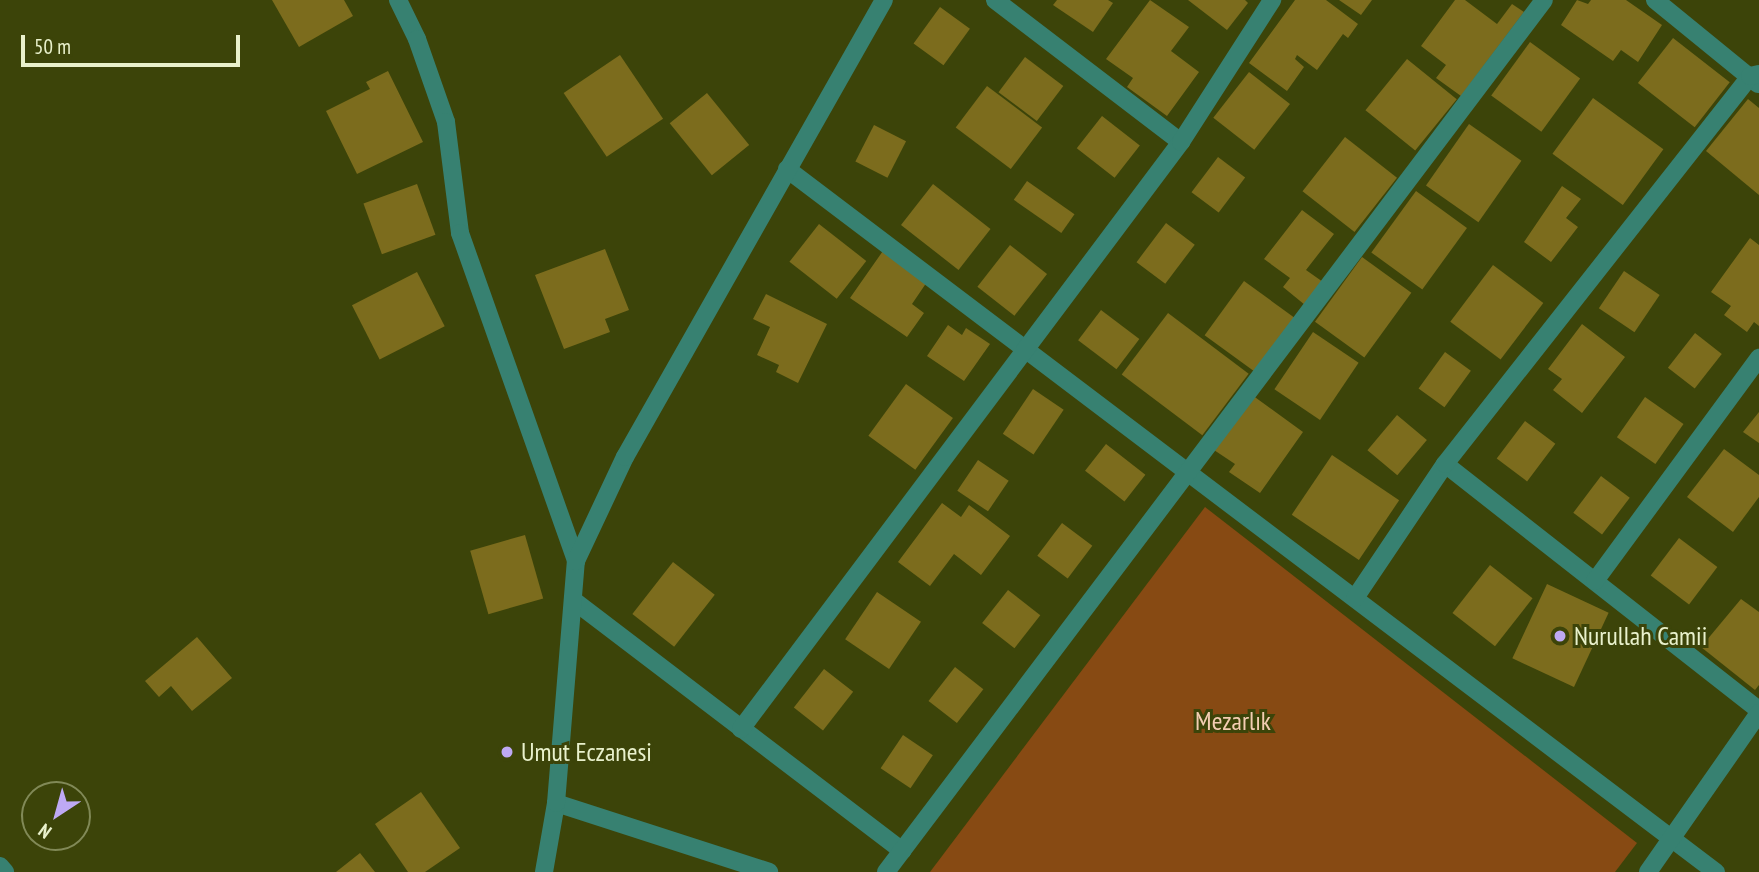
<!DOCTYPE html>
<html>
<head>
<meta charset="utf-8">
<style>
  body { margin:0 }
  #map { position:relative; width:1759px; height:872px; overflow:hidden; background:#3c4409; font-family:"PT Sans Narrow",sans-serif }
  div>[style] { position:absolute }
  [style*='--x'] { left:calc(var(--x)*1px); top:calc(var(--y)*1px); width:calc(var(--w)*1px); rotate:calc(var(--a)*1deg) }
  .green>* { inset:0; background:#874a13 }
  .building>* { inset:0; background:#7c6c1d; transform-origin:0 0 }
  .minor>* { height:18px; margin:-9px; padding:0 9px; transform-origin:9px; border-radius:9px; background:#378171 }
  .tertiary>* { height:18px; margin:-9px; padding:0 9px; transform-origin:9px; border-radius:9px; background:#378171 }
  .dots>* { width:19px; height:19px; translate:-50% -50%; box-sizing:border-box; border:4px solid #3c4409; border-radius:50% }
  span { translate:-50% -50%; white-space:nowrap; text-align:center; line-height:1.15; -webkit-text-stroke:6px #3c4409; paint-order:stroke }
  .poi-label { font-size:26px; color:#e9f1cc }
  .left { translate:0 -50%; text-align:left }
  .park-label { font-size:26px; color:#f3cdb2 }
  .north { position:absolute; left:21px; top:781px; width:70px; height:70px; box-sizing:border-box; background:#3c4409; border:2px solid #818957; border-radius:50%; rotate:216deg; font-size:19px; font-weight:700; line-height:28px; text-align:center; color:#e9f1cc }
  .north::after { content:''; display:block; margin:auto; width:24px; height:32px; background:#bea9f4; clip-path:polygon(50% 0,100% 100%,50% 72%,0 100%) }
  .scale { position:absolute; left:21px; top:35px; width:219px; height:32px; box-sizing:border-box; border:4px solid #e9f1cc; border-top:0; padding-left:9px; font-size:21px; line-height:24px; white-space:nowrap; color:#e9f1cc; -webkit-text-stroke:5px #3c4409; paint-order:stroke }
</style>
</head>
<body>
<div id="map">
  <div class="green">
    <div style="clip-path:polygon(1205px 507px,1637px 843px,1615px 872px,930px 872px)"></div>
  </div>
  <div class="building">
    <div style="clip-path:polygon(272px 0,344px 0,353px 16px,299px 47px)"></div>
    <div style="clip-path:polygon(1057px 0,1108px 0,1113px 3px,1093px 32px,1053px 5px)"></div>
    <div style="clip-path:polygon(1150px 0,1189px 27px,1171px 51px,1199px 72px,1167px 116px,1127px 87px,1133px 78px,1106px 59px)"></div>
    <div style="clip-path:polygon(1188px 0,1245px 0,1248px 3px,1227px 30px)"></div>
    <div style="clip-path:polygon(1295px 0,1326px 0,1358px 24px,1348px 38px,1343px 34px,1317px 70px,1297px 55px,1295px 59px,1304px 67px,1287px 91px,1249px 63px)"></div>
    <div style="clip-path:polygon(1339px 0,1372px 0,1361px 15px)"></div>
    <div style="clip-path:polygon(1455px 0,1465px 0,1497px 24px,1512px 4px,1524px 12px,1461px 96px,1436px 78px,1446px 65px,1421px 46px)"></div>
    <div style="clip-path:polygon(1577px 0,1588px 4px,1591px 0,1626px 0,1662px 25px,1638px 62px,1621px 50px,1613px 61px,1561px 25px)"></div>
    <div style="left:940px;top:7px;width:37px;height:45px;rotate:36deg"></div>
    <div style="left:1673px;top:38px;width:72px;height:57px;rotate:38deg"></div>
    <div style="left:1530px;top:42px;width:62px;height:66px;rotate:36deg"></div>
    <div style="left:620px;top:55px;width:77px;height:68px;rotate:56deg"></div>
    <div style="left:1025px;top:57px;width:48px;height:44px;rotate:37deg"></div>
    <div style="left:1407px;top:59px;width:64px;height:66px;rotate:39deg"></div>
    <div style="clip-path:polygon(388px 71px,423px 142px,357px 174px,326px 111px,370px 89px,366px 82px)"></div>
    <div style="left:1249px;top:72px;width:52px;height:58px;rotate:38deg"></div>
    <div style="left:987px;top:86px;width:69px;height:52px;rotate:37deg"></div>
    <div style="left:707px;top:93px;width:67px;height:48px;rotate:51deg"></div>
    <div style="left:1593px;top:98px;width:87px;height:69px;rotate:36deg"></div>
    <div style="clip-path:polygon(1748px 99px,1759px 108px,1759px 195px,1706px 151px)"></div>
    <div style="left:1102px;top:116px;width:48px;height:41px;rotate:38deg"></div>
    <div style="left:1469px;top:124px;width:64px;height:75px;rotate:35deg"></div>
    <div style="left:874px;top:125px;width:36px;height:41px;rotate:27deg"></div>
    <div style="left:1345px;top:137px;width:66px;height:69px;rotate:38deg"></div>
    <div style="left:1218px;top:157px;width:34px;height:44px;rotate:37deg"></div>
    <div style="left:1027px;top:181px;width:58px;height:23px;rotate:35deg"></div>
    <div style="left:417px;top:184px;width:54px;height:57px;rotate:70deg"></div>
    <div style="left:933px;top:184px;width:73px;height:52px;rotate:38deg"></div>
    <div style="clip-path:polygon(1562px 186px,1581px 199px,1566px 218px,1578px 227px,1551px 262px,1524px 242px)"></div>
    <div style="left:1416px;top:191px;width:63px;height:76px;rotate:36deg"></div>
    <div style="clip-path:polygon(1302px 210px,1334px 234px,1306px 270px,1323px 282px,1305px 305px,1283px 287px,1290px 278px,1264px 259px)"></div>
    <div style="left:1166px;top:223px;width:36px;height:49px;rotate:37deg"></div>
    <div style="left:819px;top:224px;width:60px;height:48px;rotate:38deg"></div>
    <div style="clip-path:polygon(1750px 238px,1759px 245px,1759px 326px,1754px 322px,1747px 332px,1724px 315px,1731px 306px,1711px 292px)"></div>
    <div style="left:1010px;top:245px;width:47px;height:53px;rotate:38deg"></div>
    <div style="clip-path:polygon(885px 248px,929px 279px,912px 304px,924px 313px,907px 337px,850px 298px)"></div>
    <div style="clip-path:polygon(605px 249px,629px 310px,605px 319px,610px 332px,564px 349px,535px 275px)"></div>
    <div style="left:1362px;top:257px;width:61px;height:80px;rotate:36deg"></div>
    <div style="left:1493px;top:265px;width:63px;height:71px;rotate:37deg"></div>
    <div style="left:1624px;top:271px;width:43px;height:45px;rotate:34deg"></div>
    <div style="left:417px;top:272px;width:61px;height:73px;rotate:63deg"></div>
    <div style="left:1244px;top:281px;width:62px;height:67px;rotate:36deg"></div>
    <div style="clip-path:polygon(766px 294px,827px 324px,798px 383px,776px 372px,779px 365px,757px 355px,770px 327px,753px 319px)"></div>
    <div style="left:1101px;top:310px;width:48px;height:38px;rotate:37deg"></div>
    <div style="left:1168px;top:313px;width:101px;height:77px;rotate:37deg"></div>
    <div style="clip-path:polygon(1582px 324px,1625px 357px,1582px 413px,1553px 390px,1562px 379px,1548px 369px)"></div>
    <div style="clip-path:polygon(948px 325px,962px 335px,966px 328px,990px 344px,964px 381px,927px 356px)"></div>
    <div style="left:1313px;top:332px;width:55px;height:69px;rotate:34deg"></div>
    <div style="left:1695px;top:333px;width:34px;height:44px;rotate:38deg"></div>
    <div style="left:1445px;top:352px;width:32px;height:45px;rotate:36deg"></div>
    <div style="left:906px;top:384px;width:58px;height:64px;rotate:36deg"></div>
    <div style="left:1033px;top:389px;width:37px;height:54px;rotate:34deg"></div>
    <div style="clip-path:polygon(1252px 395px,1303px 432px,1260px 493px,1229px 472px,1235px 464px,1214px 450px)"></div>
    <div style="left:1645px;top:397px;width:47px;height:49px;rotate:35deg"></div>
    <div style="clip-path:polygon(1759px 412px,1759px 443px,1743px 432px)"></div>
    <div style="left:1397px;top:415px;width:39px;height:46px;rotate:40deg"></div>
    <div style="left:1525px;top:421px;width:38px;height:47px;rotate:37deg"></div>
    <div style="left:1106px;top:444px;width:50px;height:34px;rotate:38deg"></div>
    <div style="clip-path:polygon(1724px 449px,1759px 475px,1759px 497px,1733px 532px,1687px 497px)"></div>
    <div style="left:1332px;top:455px;width:81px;height:72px;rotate:34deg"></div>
    <div style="left:978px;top:460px;width:37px;height:37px;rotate:34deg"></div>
    <div style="left:1601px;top:476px;width:36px;height:46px;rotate:37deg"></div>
    <div style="clip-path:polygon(942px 503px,961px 517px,969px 505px,1010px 536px,981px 575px,954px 554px,930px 586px,898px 562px)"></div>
    <div style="left:1062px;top:523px;width:38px;height:41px;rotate:37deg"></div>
    <div style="left:525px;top:535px;width:66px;height:57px;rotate:74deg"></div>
    <div style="left:1679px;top:538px;width:48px;height:47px;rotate:37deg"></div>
    <div style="left:673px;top:562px;width:53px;height:66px;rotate:38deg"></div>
    <div style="left:1490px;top:565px;width:54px;height:61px;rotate:38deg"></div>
    <div style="left:1547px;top:584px;width:68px;height:82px;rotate:25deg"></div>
    <div style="left:1008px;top:590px;width:41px;height:42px;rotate:38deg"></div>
    <div style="left:877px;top:592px;width:53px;height:57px;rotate:34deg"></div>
    <div style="clip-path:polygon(1741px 599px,1759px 612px,1759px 685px,1755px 690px,1701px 647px)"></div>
    <div style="clip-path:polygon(197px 637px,232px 678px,192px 711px,171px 686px,159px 697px,145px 681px)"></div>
    <div style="left:955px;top:667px;width:36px;height:43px;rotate:38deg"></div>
    <div style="left:824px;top:669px;width:37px;height:49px;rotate:38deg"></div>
    <div style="left:903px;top:735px;width:36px;height:40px;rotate:34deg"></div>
    <div style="clip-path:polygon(421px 792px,460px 848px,425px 872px,408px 872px,375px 824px)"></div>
    <div style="clip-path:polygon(360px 853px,375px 872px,336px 872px)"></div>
  </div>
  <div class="minor">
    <div style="--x:398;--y:0;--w:43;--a:64"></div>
    <div style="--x:417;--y:39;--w:88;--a:70.7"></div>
    <div style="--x:446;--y:122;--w:112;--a:82.8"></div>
    <div style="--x:460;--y:233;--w:348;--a:70.5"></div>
    <div style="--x:995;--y:0;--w:234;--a:37.4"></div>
    <div style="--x:1655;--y:0;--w:133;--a:39.2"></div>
    <div style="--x:787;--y:169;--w:1165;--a:37.12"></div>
    <div style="--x:1445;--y:464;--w:399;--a:38.1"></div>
    <div style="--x:1595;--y:581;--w:277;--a:-53.7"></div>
    <div style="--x:1355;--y:598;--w:161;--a:-56.1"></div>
    <div style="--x:1445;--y:464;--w:494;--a:-51.8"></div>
    <div style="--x:1750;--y:76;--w:9;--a:-13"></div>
    <div style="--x:573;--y:600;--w:414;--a:37.3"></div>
    <div style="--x:741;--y:729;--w:734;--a:-53.15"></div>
    <div style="--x:1181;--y:142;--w:169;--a:-57.3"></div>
    <div style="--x:556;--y:803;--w:224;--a:17.9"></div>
    <div style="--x:544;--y:872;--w:70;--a:-80.1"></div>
    <div style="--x:556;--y:803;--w:243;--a:-85.3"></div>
    <div style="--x:576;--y:561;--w:115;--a:-64.8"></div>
    <div style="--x:625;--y:457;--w:525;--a:-60.46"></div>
    <div style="--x:886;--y:872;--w:1092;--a:-52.96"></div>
    <div style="--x:1648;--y:872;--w:194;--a:-55.1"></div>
  </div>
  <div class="tertiary">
    <div style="--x:0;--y:866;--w:8;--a:50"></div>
  </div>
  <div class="dots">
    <div style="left:1560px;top:636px;background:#bea9f4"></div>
    <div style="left:507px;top:752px;background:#bea9f4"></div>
  </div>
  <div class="poi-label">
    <span class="left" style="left:1574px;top:636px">Nurullah Camii</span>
    <span class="left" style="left:521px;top:752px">Umut Eczanesi</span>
  </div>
  <div class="park-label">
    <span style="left:1233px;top:721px">Mezarlık</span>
  </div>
  <div class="north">N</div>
  <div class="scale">50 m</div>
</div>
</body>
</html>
